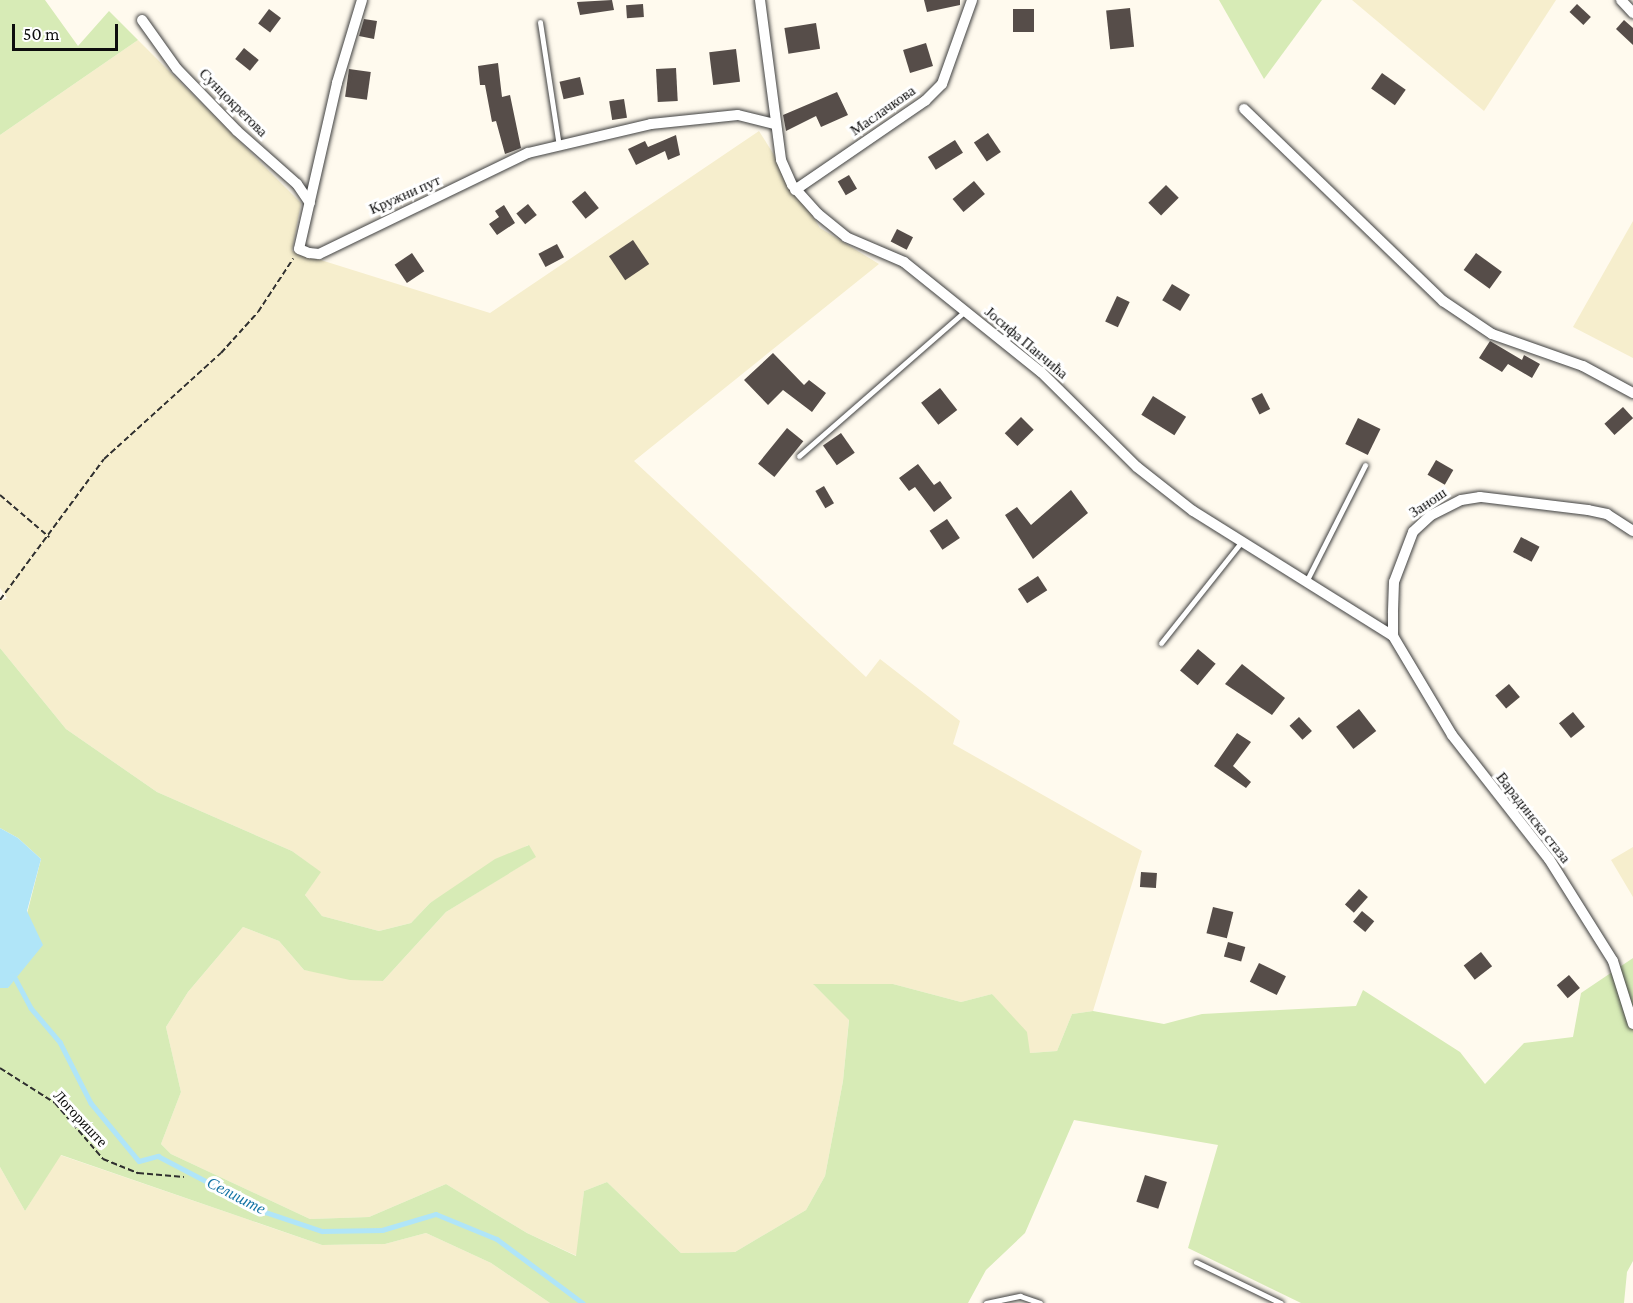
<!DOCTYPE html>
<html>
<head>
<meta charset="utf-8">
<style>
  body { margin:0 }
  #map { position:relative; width:1633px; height:1303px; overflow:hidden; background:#fffaee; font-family:"Crimson Pro",serif }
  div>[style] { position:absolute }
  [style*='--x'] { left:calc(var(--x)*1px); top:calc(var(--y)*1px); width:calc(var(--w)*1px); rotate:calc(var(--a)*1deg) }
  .farmland>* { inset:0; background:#f6eecd }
  .green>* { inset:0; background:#d7ebb6 }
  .water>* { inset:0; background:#b0e5f8 }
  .stream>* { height:4.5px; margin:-2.25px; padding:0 2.25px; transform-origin:2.25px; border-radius:2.25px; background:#b0e5f8 }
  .building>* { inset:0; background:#564d49; transform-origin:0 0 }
  .path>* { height:2px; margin-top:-1px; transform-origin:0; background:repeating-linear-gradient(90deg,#2f2f2f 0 6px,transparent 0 9px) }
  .roads { filter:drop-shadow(0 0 2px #404040) drop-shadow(0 0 2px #404040) }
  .service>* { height:5px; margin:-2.5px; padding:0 2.5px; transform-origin:2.5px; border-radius:2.5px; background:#fff }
  .minor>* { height:10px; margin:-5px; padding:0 5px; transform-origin:5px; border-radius:5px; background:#fff }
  span { translate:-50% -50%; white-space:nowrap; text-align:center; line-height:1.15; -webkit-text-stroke:6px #fff; paint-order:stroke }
  .street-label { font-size:15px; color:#0d0d0d }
  .water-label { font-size:16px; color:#1273a4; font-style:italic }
  .scale { position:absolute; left:12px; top:24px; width:106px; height:27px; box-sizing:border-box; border:3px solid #0d0d0d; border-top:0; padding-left:8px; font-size:18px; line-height:21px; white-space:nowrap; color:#0d0d0d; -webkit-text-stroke:4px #fff; paint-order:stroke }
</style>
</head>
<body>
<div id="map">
  <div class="farmland">
    <div style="clip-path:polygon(1352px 0,1556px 0,1484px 111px)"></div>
    <div style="clip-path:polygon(138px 40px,301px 203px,292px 251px,490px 313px,759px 131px,820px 228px,879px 264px,634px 461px,866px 677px,880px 659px,960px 721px,953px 744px,1142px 851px,1093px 1011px,1072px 1014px,1057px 1051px,1030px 1053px,992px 994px,961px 1002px,893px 984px,814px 985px,849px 1019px,843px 1081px,825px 1176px,806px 1210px,735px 1252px,681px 1253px,607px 1182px,584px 1191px,577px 1256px,527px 1233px,446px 1184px,369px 1217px,310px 1219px,171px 1154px,161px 1144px,181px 1092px,166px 1027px,188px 992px,243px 927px,279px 941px,304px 970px,383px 981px,446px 912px,535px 857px,528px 845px,430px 903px,411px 923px,379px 931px,322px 916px,305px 895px,320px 872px,292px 851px,157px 792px,66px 729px,0 648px,0 601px,7px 598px,0 588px,0 135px)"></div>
    <div style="clip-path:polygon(1633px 221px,1633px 358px,1573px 327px)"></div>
    <div style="clip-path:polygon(1633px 847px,1633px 897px,1611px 860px)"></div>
    <div style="clip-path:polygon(60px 1155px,322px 1245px,385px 1244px,426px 1233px,491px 1263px,550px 1303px,0 1303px,0 1167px,25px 1211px)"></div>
  </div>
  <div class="green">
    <div style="clip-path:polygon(0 0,45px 0,78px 46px,109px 11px,138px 40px,0 135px)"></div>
    <div style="clip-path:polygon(1219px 0,1322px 0,1264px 79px)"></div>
    <div style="clip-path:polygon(0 648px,66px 729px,157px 792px,292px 851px,321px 872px,305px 895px,322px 916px,379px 931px,411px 923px,430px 903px,495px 859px,529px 845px,536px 857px,446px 912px,383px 981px,350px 980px,304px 970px,279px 941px,243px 927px,188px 992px,166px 1027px,181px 1092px,161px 1144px,171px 1154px,310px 1219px,369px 1217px,446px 1184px,527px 1233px,576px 1256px,584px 1191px,607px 1182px,681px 1253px,735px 1252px,806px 1210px,825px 1176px,843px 1081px,849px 1020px,813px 984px,893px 984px,961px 1002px,992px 994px,1027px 1032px,1030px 1053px,1057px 1051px,1072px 1014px,1093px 1011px,1164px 1024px,1202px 1014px,1356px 1006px,1363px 990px,1460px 1052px,1485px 1084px,1524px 1043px,1573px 1037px,1581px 993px,1633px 958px,1633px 1261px,1627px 1272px,1624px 1303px,1301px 1303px,1188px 1248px,1218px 1145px,1074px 1120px,1025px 1233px,986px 1270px,968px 1303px,550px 1303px,491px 1263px,426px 1233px,385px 1244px,322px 1245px,61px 1155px,25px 1211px,0 1167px,0 988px,8px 988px,41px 859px,18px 838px,0 828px)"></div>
  </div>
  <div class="water">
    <div style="clip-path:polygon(0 828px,18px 838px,41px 859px,27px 911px,43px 945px,8px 988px,0 988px)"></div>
  </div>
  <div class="stream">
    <div style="--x:13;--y:974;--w:38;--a:62"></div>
    <div style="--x:31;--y:1008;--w:45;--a:49.5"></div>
    <div style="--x:60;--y:1042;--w:68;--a:63.1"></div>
    <div style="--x:91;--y:1103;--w:75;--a:50.4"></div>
    <div style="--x:139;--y:1161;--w:20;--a:-15"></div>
    <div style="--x:158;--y:1156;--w:121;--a:27.6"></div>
    <div style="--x:265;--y:1212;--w:60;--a:18.4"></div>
    <div style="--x:322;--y:1231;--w:60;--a:-1"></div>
    <div style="--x:382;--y:1230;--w:56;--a:-16.5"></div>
    <div style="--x:436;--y:1214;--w:66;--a:22.3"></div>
    <div style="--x:497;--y:1239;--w:107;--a:36.7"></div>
  </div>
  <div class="building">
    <div style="clip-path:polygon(612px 0,614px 10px,580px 15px,577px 2px)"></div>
    <div style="clip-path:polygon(924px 0,960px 0,960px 5px,927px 12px)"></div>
    <div style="left:643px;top:4px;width:13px;height:17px;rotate:86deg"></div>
    <div style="left:1577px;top:4px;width:19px;height:11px;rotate:43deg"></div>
    <div style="left:1130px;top:8px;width:39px;height:24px;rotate:84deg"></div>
    <div style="left:269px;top:9px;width:15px;height:18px;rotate:37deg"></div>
    <div style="left:1013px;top:9px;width:21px;height:23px"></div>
    <div style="clip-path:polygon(364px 19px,377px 21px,374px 39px,359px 36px)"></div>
    <div style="clip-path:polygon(1624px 20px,1633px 28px,1633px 45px,1616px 29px)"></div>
    <div style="left:816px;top:23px;width:26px;height:32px;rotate:81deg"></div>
    <div style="left:926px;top:43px;width:24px;height:24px;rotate:73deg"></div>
    <div style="left:244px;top:48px;width:19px;height:14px;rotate:39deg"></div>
    <div style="left:736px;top:49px;width:33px;height:27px;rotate:83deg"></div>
    <div style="clip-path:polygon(498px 63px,502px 97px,510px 95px,521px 148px,505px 154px,496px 121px,492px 122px,485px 85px,480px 85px,478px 66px)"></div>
    <div style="left:676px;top:68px;width:33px;height:20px;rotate:87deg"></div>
    <div style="left:349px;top:69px;width:22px;height:28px;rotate:8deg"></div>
    <div style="left:1382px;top:73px;width:29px;height:19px;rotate:35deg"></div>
    <div style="left:580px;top:77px;width:18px;height:21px;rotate:77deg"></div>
    <div style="clip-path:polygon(837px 92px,848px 115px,821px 127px,816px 116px,786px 131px,783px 115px)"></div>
    <div style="left:624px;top:99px;width:19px;height:15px;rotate:81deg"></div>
    <div style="left:988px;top:133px;width:23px;height:17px;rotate:56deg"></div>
    <div style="clip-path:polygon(676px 135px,680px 155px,668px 160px,665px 151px,636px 165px,628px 149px,645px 141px,648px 147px)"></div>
    <div style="left:955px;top:140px;width:15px;height:32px;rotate:58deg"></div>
    <div style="left:849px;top:175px;width:16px;height:13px;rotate:60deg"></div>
    <div style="left:974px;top:181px;width:17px;height:28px;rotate:50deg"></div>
    <div style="left:1166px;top:185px;width:18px;height:25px;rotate:45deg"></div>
    <div style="left:585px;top:191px;width:22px;height:17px;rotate:51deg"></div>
    <div style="left:528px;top:204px;width:14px;height:15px;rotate:51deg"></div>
    <div style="clip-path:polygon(504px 205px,515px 223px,497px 235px,489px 224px,499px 217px,495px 211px)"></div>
    <div style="left:897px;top:229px;width:18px;height:14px;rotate:27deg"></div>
    <div style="left:633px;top:240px;width:29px;height:29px;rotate:56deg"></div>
    <div style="left:557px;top:244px;width:15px;height:21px;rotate:62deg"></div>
    <div style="left:412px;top:253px;width:22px;height:21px;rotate:56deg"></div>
    <div style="left:1476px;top:253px;width:32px;height:21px;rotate:36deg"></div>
    <div style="left:1172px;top:284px;width:21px;height:19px;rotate:31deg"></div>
    <div style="left:1117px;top:296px;width:14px;height:28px;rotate:25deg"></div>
    <div style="clip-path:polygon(1490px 341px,1522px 360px,1524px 355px,1540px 364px,1532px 378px,1508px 364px,1502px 372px,1479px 358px)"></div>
    <div style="clip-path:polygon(773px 353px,804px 385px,809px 380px,826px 393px,812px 412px,783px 390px,768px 405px,744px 380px)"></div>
    <div style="left:940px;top:388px;width:28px;height:24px;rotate:52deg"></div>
    <div style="left:1262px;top:393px;width:18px;height:12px;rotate:63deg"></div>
    <div style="left:1153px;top:396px;width:39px;height:22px;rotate:32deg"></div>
    <div style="left:1623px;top:407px;width:15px;height:25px;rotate:48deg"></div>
    <div style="left:1021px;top:417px;width:18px;height:23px;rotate:45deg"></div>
    <div style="left:1358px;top:418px;width:25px;height:29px;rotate:26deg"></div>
    <div style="left:787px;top:428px;width:21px;height:46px;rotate:39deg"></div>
    <div style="left:841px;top:433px;width:24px;height:22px;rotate:55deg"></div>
    <div style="left:1436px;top:460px;width:20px;height:17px;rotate:30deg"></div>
    <div style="clip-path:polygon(918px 464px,934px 485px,940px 481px,952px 498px,934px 512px,915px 487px,909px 491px,899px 478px)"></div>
    <div style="left:824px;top:486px;width:20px;height:10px;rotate:60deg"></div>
    <div style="clip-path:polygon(1071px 490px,1088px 513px,1033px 559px,1005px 515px,1017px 507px,1031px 525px)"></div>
    <div style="left:947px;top:519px;width:23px;height:21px;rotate:56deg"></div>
    <div style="left:1521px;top:537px;width:21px;height:17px;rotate:28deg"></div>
    <div style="left:1038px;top:576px;width:17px;height:24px;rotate:57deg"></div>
    <div style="left:1198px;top:649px;width:23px;height:28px;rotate:40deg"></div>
    <div style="clip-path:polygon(1242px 664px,1285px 698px,1272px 715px,1225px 684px)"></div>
    <div style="left:1509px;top:684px;width:17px;height:18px;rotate:50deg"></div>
    <div style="left:1359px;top:709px;width:28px;height:29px;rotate:52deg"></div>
    <div style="left:1573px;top:712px;width:19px;height:18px;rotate:51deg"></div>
    <div style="left:1299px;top:717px;width:19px;height:13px;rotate:47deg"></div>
    <div style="clip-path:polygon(1237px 733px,1251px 742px,1233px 766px,1251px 782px,1246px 788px,1214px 766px)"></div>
    <div style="left:1141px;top:872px;width:16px;height:15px;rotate:4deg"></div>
    <div style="left:1359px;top:889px;width:12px;height:21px;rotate:42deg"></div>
    <div style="left:1213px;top:907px;width:21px;height:27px;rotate:14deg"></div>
    <div style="left:1362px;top:911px;width:16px;height:14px;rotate:40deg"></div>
    <div style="left:1228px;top:942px;width:18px;height:15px;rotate:16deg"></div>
    <div style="left:1481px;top:952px;width:18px;height:22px;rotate:52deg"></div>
    <div style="left:1259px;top:963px;width:30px;height:21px;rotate:26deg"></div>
    <div style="left:1569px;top:975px;width:17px;height:16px;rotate:50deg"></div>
    <div style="left:1145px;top:1175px;width:23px;height:28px;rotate:18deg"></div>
  </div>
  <div class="path">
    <div style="--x:0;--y:495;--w:65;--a:40.6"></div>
    <div style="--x:0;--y:600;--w:175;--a:-53.6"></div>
    <div style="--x:104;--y:459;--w:158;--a:-42.2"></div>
    <div style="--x:221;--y:353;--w:55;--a:-47.9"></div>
    <div style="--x:258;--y:312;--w:64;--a:-56.6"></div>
    <div style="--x:0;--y:1068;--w:65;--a:32.5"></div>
    <div style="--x:55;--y:1103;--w:74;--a:49.4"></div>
    <div style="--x:103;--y:1159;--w:38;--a:22"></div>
    <div style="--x:138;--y:1173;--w:46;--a:5"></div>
  </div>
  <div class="roads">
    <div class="service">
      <div style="--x:540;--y:22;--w:125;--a:81.3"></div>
      <div style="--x:799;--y:456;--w:220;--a:-41.1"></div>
      <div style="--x:1306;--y:582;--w:131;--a:-63.2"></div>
      <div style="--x:1161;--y:643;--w:130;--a:-51.5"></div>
      <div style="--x:1196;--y:1262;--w:94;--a:25.8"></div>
      <div style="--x:986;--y:1303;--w:35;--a:-12"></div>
      <div style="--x:1020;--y:1296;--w:21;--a:19"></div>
    </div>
    <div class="minor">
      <div style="--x:362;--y:0;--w:87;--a:106.8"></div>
      <div style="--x:337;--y:83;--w:170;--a:102.9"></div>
      <div style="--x:299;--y:249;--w:11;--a:22"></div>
      <div style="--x:309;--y:253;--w:10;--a:6"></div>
      <div style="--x:319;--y:254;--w:232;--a:-25.8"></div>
      <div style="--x:528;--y:153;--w:126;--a:-13.3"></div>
      <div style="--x:651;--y:124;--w:87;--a:-5.9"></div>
      <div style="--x:738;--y:115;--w:37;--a:14"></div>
      <div style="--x:760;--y:0;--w:161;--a:82.5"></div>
      <div style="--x:781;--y:160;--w:27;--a:66"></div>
      <div style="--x:792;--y:185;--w:39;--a:48"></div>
      <div style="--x:818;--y:214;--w:36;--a:39"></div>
      <div style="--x:846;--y:237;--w:63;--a:23.3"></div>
      <div style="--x:904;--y:262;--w:176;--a:38.8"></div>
      <div style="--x:1041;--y:372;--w:135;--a:44.7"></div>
      <div style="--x:1137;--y:467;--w:71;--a:38.2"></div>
      <div style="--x:1193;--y:511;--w:236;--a:32"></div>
      <div style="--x:1621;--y:0;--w:18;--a:47"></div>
      <div style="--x:142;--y:20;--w:60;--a:54.5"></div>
      <div style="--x:177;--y:69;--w:86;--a:45.9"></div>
      <div style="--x:237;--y:131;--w:80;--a:41.5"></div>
      <div style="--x:297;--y:184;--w:23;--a:56"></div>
      <div style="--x:1244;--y:109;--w:277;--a:44"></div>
      <div style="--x:1443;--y:301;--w:59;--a:34"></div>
      <div style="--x:1492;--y:334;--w:96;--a:19.4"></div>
      <div style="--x:1583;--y:366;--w:57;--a:28.4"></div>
      <div style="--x:795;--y:190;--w:158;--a:-34.4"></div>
      <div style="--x:925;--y:101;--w:24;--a:-45"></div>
      <div style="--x:942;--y:84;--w:89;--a:-70.3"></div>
      <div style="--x:1633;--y:531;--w:31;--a:-147"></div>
      <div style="--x:1607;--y:514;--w:19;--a:-168"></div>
      <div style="--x:1588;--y:510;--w:109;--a:-173.1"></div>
      <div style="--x:1480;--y:497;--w:19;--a:171"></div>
      <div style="--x:1461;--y:500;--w:35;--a:153"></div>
      <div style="--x:1430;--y:516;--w:23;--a:137"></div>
      <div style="--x:1413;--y:532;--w:53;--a:110.8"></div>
      <div style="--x:1394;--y:582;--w:31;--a:92"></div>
      <div style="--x:1393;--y:613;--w:23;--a:90"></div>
      <div style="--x:1393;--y:636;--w:115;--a:59.2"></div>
      <div style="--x:1452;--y:735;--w:157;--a:52"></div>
      <div style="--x:1549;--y:859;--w:120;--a:57.9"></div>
      <div style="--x:1613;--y:961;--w:66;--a:72.4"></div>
    </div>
  </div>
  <div class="street-label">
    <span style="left:233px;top:103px;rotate:45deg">Сунцокретова</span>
    <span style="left:883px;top:111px;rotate:-35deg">Маслачкова</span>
    <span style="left:405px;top:195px;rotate:-24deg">Кружни пут</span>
    <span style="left:1026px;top:343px;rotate:40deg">Јосифа Панчића</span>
    <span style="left:1428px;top:503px;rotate:-34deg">Занош</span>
    <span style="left:1533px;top:818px;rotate:52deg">Варадинска стаза</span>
    <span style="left:80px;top:1119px;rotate:47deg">Логориште</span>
  </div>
  <div class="water-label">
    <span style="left:236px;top:1196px;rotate:27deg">Селиште</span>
  </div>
  <div class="scale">50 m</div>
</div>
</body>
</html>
